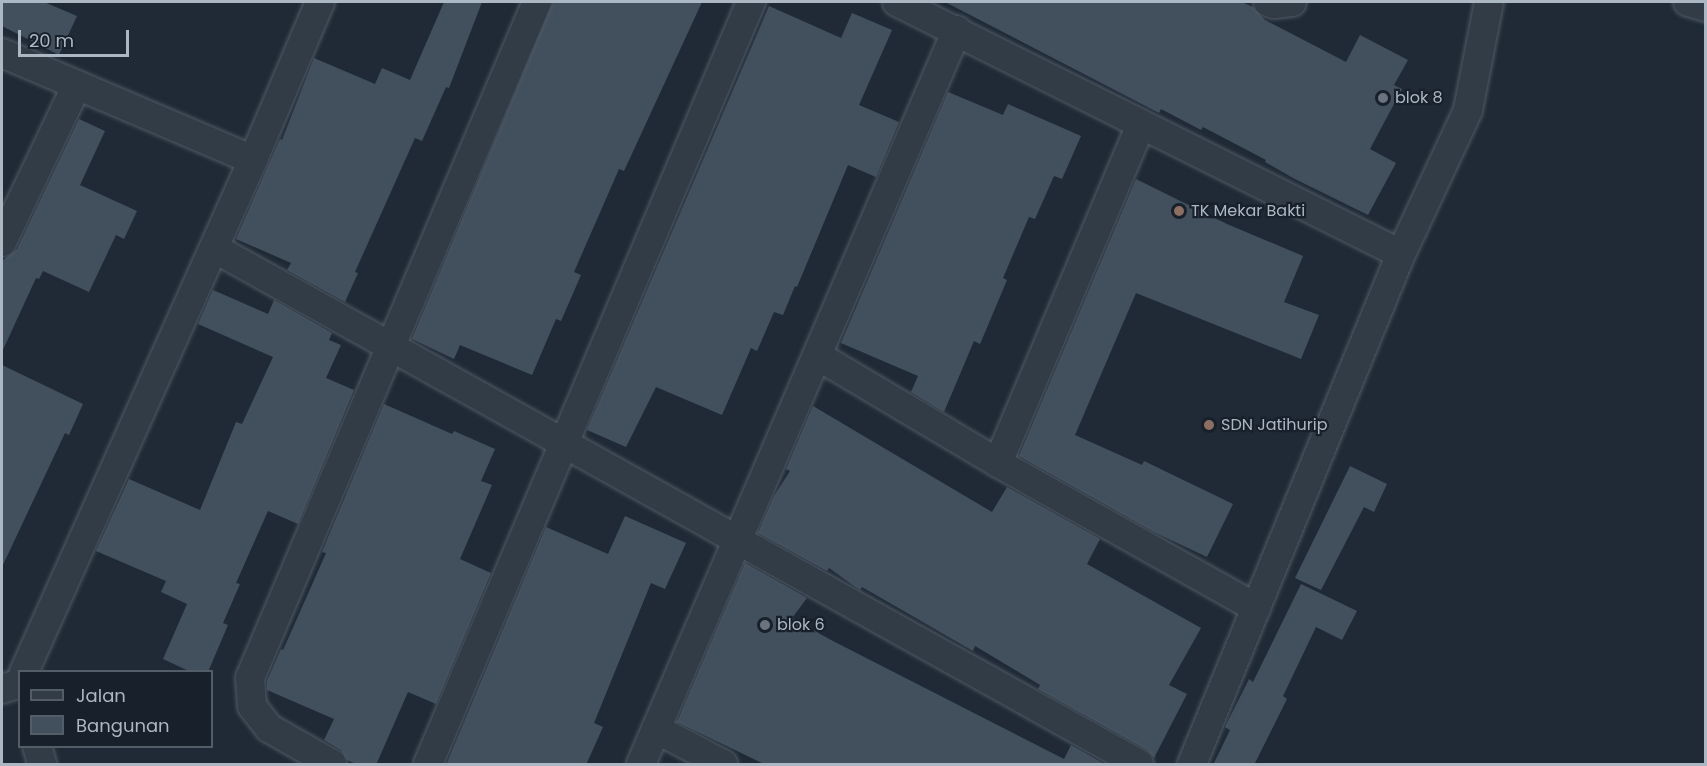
<!DOCTYPE html>
<html>
<head>
<meta charset="utf-8">
<style>
  body { margin:0 }
  #map { position:relative; width:1707px; height:766px; overflow:hidden; background:#1f2a36; font-family:Poppins,sans-serif }
  div>[style] { position:absolute }
  [style*='--x'] { left:calc(var(--x)*1px); top:calc(var(--y)*1px); width:calc(var(--w)*1px); rotate:calc(var(--a)*1deg) }
  .building>* { inset:0; background:#42505e }
  .roads { filter:drop-shadow(0 0 2px #505a65) drop-shadow(0 0 2px #505a65) }
  .minor>* { height:28px; margin:-14px; padding:0 14px; transform-origin:14px; border-radius:14px; background:#323c47 }
  .dots>* { width:16px; height:16px; translate:-50% -50%; box-sizing:border-box; border:3px solid #18212b; border-radius:50% }
  span { translate:-50% -50%; white-space:nowrap; text-align:center; line-height:1.15; -webkit-text-stroke:4.5px #18212b; paint-order:stroke }
  .poi-label { font-size:16px; color:#acb7c4 }
  .left { translate:0 -50%; text-align:left }
  .frame { position:absolute; inset:0; border:3px solid #acb7c4; pointer-events:none }
  .legend { position:absolute; left:18px; top:670px; width:195px; height:78px; box-sizing:border-box; background:#18212b; border:2px solid #535d68; margin:0; padding:8px 10px; list-style:none; font-size:18px; color:#acb7c4 }
  .legend li { display:flex; align-items:center; gap:12px; height:30px }
  .legend b { width:30px; border:2px solid #535d68 }
  .scale { position:absolute; left:18px; top:30px; width:111px; height:27px; box-sizing:border-box; border:3px solid #acb7c4; border-top:0; padding-left:8px; font-size:18px; line-height:21px; white-space:nowrap; color:#acb7c4; -webkit-text-stroke:4px #18212b; paint-order:stroke }
</style>
</head>
<body>
<div id="map">
  <div class="building">
    <div style="clip-path:polygon(2px 2px,44px 2px,77px 16px,59px 55px,2px 26px)"></div>
    <div style="clip-path:polygon(444px 2px,482px 2px,449px 88px,446px 87px,422px 141px,415px 138px,355px 272px,358px 273px,345px 302px,287px 270px,291px 263px,236px 239px,280px 139px,282px 140px,314px 58px,375px 84px,382px 68px,410px 80px)"></div>
    <div style="clip-path:polygon(553px 2px,702px 2px,624px 171px,619px 169px,574px 272px,581px 275px,561px 321px,556px 319px,532px 375px,460px 345px,454px 359px,412px 339px)"></div>
    <div style="clip-path:polygon(945px 2px,1242px 2px,1253px 7px,1265px 20px,1346px 62px,1360px 35px,1408px 60px,1394px 85px,1402px 89px,1370px 149px,1396px 163px,1368px 215px,1293px 178px,1265px 162px,1266px 160px,1203px 127px,1201px 130px,1161px 109px,1159px 113px)"></div>
    <div style="clip-path:polygon(769px 6px,841px 38px,852px 13px,892px 30px,859px 105px,899px 122px,876px 177px,848px 165px,797px 287px,795px 286px,783px 315px,774px 312px,757px 351px,751px 348px,722px 415px,656px 387px,626px 447px,587px 430px)"></div>
    <div style="clip-path:polygon(948px 92px,1003px 115px,1008px 104px,1081px 136px,1062px 179px,1054px 176px,1035px 219px,1029px 217px,1003px 278px,1007px 280px,986px 330px,980px 344px,974px 341px,944px 412px,911px 392px,918px 376px,841px 343px)"></div>
    <div style="clip-path:polygon(79px 119px,105px 131px,80px 185px,137px 211px,124px 239px,116px 235px,89px 292px,43px 271px,39px 279px,36px 278px,2px 352px,2px 261px,17px 249px)"></div>
    <div style="clip-path:polygon(1136px 179px,1227px 224px,1303px 256px,1284px 302px,1319px 315px,1301px 359px,1136px 293px,1075px 435px,1142px 465px,1144px 461px,1233px 504px,1207px 557px,1154px 532px,1019px 456px)"></div>
    <div style="clip-path:polygon(213px 290px,268px 314px,274px 300px,332px 333px,329px 340px,341px 345px,326px 378px,354px 390px,298px 524px,268px 511px,236px 583px,240px 584px,223px 623px,228px 625px,208px 672px,191px 672px,163px 659px,187px 604px,161px 592px,166px 581px,96px 551px,129px 479px,200px 510px,236px 422px,242px 424px,273px 357px,198px 324px)"></div>
    <div style="clip-path:polygon(2px 365px,83px 404px,69px 435px,65px 433px,2px 567px)"></div>
    <div style="clip-path:polygon(384px 404px,452px 434px,454px 431px,495px 449px,481px 481px,492px 485px,460px 559px,491px 573px,436px 704px,408px 692px,376px 765px,358px 765px,347px 760px,341px 750px,324px 740px,334px 719px,267px 690px,267px 681px,281px 649px,283px 650px,326px 553px,322px 552px)"></div>
    <div style="clip-path:polygon(813px 406px,992px 512px,1007px 487px,1100px 539px,1087px 564px,1201px 628px,1169px 685px,1187px 694px,1154px 758px,1147px 750px,1038px 689px,1040px 685px,975px 646px,973px 651px,862px 587px,860px 590px,854px 586px,829px 568px,827px 571px,758px 533px,774px 496px,790px 471px,786px 469px)"></div>
    <div style="clip-path:polygon(1350px 466px,1387px 484px,1374px 512px,1364px 507px,1321px 590px,1295px 578px)"></div>
    <div style="clip-path:polygon(625px 516px,686px 543px,665px 589px,651px 583px,594px 723px,603px 727px,586px 765px,446px 765px,546px 527px,608px 554px)"></div>
    <div style="clip-path:polygon(745px 563px,807px 598px,792px 618px,831px 640px,1064px 759px,1071px 745px,1106px 765px,766px 765px,677px 722px)"></div>
    <div style="clip-path:polygon(1301px 584px,1357px 611px,1342px 640px,1316px 627px,1283px 696px,1287px 699px,1254px 765px,1213px 765px,1230px 730px,1225px 727px,1249px 679px,1253px 682px)"></div>
  </div>
  <div class="roads">
    <div class="minor">
      <div style="--x:897;--y:2;--w:563;--a:26.57"></div>
      <div style="--x:1268;--y:2;--w:6;--a:18"></div>
      <div style="--x:1274;--y:4;--w:18;--a:-6"></div>
      <div style="--x:1688;--y:2;--w:19;--a:16"></div>
      <div style="--x:2;--y:53;--w:273;--a:23.1"></div>
      <div style="--x:253;--y:160;--w:561;--a:114.1"></div>
      <div style="--x:253;--y:160;--w:172;--a:-67"></div>
      <div style="--x:2;--y:242;--w:174;--a:-64.5"></div>
      <div style="--x:214;--y:248;--w:1059;--a:29.15"></div>
      <div style="--x:818;--y:356;--w:209;--a:30.7"></div>
      <div style="--x:998;--y:463;--w:296;--a:29.3"></div>
      <div style="--x:998;--y:463;--w:368;--a:-67.1"></div>
      <div style="--x:2;--y:689;--w:19;--a:-18"></div>
      <div style="--x:656;--y:729;--w:76;--a:27.6"></div>
      <div style="--x:37;--y:746;--w:19;--a:74"></div>
      <div style="--x:332;--y:764;--w:73;--a:-150.3"></div>
      <div style="--x:269;--y:728;--w:28;--a:-128"></div>
      <div style="--x:252;--y:706;--w:28;--a:-94"></div>
      <div style="--x:250;--y:678;--w:734;--a:-67"></div>
      <div style="--x:428;--y:764;--w:828;--a:-67.03"></div>
      <div style="--x:641;--y:764;--w:799;--a:-66.71"></div>
      <div style="--x:1192;--y:764;--w:551;--a:-67.72"></div>
      <div style="--x:1401;--y:254;--w:159;--a:-65"></div>
      <div style="--x:1468;--y:110;--w:110;--a:-79"></div>
    </div>
  </div>
  <div class="dots">
    <div style="left:1383px;top:98px;background:#6b7280"></div>
    <div style="left:1179px;top:211px;background:#8d6e63"></div>
    <div style="left:1209px;top:425px;background:#8d6e63"></div>
    <div style="left:765px;top:625px;background:#6b7280"></div>
  </div>
  <div class="poi-label">
    <span class="left" style="left:1395px;top:98px">blok 8</span>
    <span class="left" style="left:1191px;top:211px">TK Mekar Bakti</span>
    <span class="left" style="left:1221px;top:425px">SDN Jatihurip</span>
    <span class="left" style="left:777px;top:625px">blok 6</span>
  </div>
  <div class="frame"></div>
  <ul class="legend">
  <li><b style="height:8px;background:#323c47"></b>Jalan</li>
  <li><b style="height:16px;background:#42505e"></b>Bangunan</li>
  </ul>
  <div class="scale">20 m</div>
</div>
</body>
</html>
